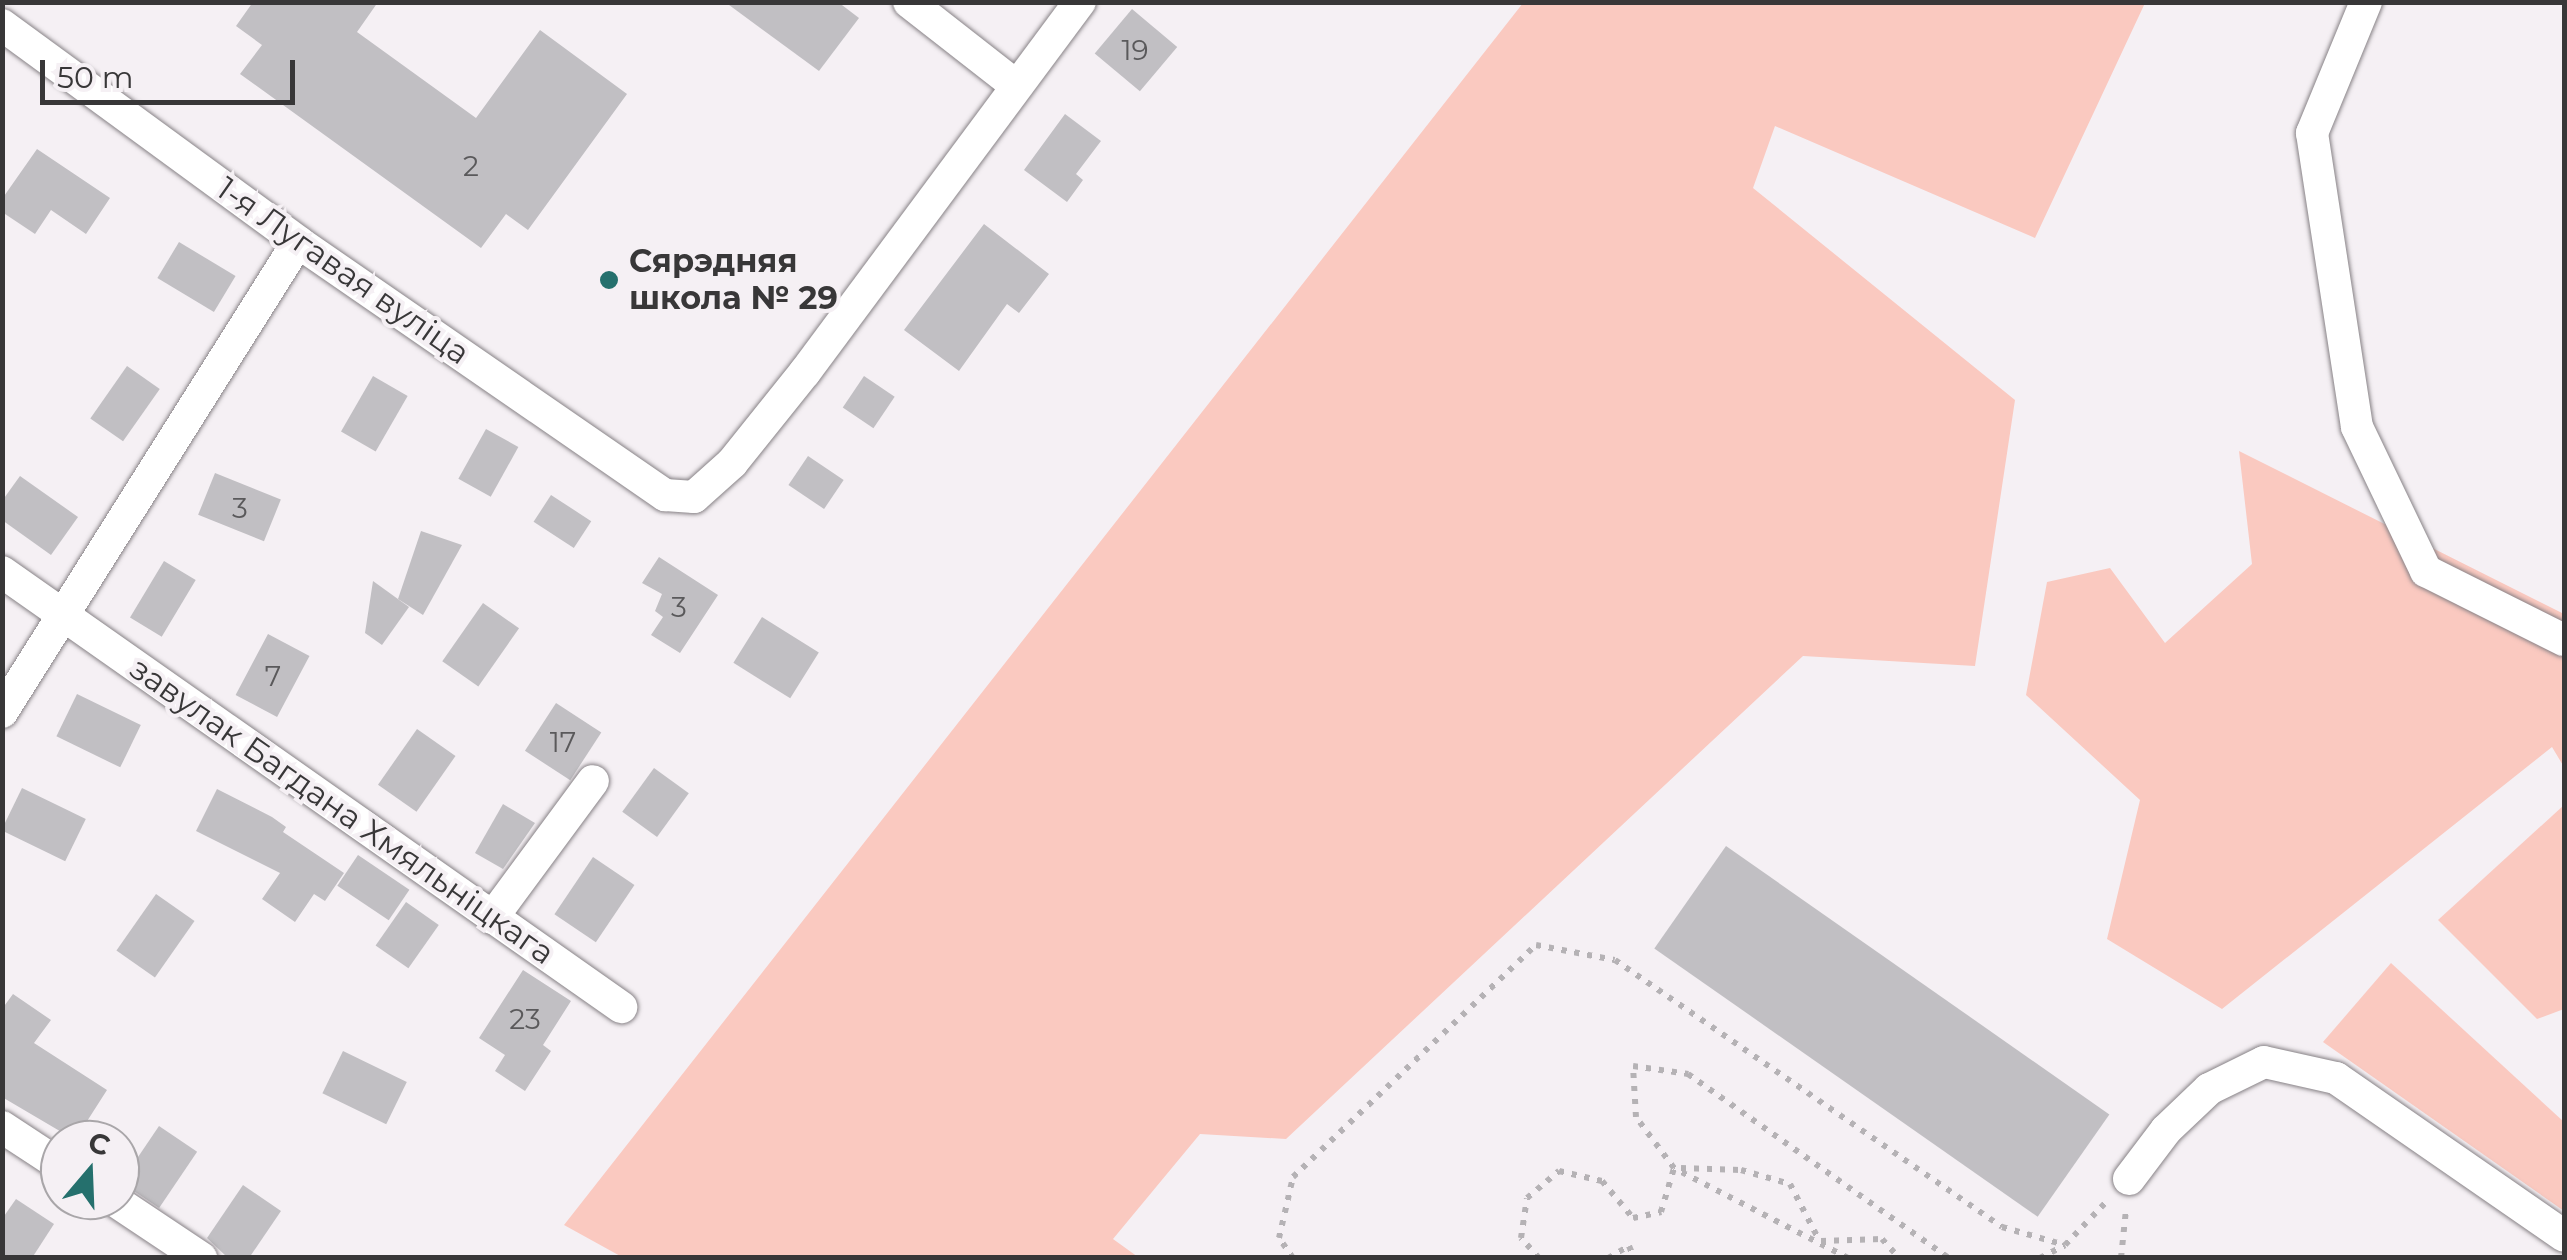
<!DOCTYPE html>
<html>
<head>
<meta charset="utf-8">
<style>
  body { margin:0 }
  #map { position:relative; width:2567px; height:1260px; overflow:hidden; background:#f5f0f4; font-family:Montserrat,sans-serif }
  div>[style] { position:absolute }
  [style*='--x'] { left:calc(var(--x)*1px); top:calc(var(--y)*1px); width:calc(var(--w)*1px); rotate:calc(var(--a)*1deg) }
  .green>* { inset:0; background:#fac9c0 }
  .building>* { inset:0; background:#c1bfc3; transform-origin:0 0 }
  .path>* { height:6px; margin-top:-3px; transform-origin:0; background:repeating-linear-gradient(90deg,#b5b2b5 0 5px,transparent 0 13px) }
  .roads { filter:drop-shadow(0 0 2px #878286) drop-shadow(0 0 2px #878286) }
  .minor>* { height:32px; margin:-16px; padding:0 16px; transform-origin:16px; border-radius:16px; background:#fff }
  .dots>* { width:28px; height:28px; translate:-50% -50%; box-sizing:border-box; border:5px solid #f5f0f4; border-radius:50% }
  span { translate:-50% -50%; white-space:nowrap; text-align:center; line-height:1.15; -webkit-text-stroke:8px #f5f0f4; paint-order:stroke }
  .number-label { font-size:28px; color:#5a595b }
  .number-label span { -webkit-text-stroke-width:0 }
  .poi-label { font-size:32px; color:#383738; font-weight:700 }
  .left { translate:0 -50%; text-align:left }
  .street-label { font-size:32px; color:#383738 }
  .frame { position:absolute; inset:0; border:5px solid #383738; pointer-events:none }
  .north { position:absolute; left:40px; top:1120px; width:100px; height:100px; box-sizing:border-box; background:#f5f0f4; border:2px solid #a9a6a9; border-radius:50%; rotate:19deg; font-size:28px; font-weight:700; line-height:40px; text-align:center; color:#383738 }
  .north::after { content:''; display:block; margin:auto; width:35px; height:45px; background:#25706d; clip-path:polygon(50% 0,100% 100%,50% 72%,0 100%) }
  .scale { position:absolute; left:40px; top:60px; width:255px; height:45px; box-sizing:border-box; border:5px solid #383738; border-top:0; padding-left:12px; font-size:30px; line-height:35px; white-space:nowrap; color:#383738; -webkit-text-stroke:8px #f5f0f4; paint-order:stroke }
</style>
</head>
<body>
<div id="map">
  <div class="green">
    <div style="clip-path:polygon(1523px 3px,2145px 3px,2035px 238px,1775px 126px,1753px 188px,2015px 400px,1975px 666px,1803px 656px,1286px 1139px,1200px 1134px,1113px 1239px,1138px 1257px,622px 1257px,564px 1225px)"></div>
    <div style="clip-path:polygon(2239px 451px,2564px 614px,2564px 767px,2552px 747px,2222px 1009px,2107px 939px,2140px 800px,2026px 695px,2047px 582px,2110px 568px,2165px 643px,2252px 564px)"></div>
    <div style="clip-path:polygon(2564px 805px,2564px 1009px,2537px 1019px,2438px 920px)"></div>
    <div style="clip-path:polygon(2391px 963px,2564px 1122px,2564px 1211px,2323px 1042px)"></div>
  </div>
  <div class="building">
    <div style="clip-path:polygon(253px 2px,378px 2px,357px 32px,476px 118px,540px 30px,627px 94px,528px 230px,506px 214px,481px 248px,240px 74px,262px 45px,236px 26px)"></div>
    <div style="clip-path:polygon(725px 2px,838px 2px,859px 18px,819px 71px)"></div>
    <div style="left:1132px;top:9px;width:59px;height:58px;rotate:40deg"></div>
    <div style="clip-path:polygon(1065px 114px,1101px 141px,1076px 174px,1083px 180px,1067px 202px,1024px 170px)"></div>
    <div style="clip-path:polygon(37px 149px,110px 198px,86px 234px,51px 210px,35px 234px,2px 212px,2px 199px)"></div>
    <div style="clip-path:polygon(984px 224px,1049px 274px,1019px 313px,1007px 304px,959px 371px,904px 330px)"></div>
    <div style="left:179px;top:242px;width:66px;height:42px;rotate:31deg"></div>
    <div style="left:127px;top:366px;width:40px;height:64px;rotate:35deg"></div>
    <div style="left:373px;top:376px;width:40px;height:64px;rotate:30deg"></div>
    <div style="left:864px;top:376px;width:37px;height:38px;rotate:34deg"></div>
    <div style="left:486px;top:429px;width:37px;height:57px;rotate:29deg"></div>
    <div style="left:808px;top:456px;width:43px;height:35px;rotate:34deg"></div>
    <div style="left:215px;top:473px;width:71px;height:45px;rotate:22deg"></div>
    <div style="clip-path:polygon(20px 476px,78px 517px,51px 555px,2px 520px,2px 501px)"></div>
    <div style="left:551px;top:495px;width:48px;height:32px;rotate:33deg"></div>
    <div style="clip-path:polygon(421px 531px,462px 545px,423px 615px,398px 599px)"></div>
    <div style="clip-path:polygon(659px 557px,718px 595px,680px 653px,651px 635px,663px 617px,655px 611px,662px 594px,642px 583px)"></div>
    <div style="left:164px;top:561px;width:37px;height:66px;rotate:31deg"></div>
    <div style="clip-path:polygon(373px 581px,409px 607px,382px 645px,365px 633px)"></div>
    <div style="left:483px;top:603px;width:44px;height:71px;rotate:35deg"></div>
    <div style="left:762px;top:617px;width:67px;height:54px;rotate:32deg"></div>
    <div style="left:268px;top:634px;width:47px;height:69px;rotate:28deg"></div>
    <div style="left:77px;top:694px;width:71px;height:47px;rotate:26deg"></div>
    <div style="left:556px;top:703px;width:54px;height:57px;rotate:33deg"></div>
    <div style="left:417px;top:729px;width:47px;height:68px;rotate:35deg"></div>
    <div style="left:654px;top:768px;width:43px;height:54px;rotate:36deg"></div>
    <div style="left:22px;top:788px;width:71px;height:47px;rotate:26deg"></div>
    <div style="clip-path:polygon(217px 789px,272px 817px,286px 827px,283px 832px,344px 873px,325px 901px,314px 894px,295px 922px,262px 899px,280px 873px,196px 831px)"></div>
    <div style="clip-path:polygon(503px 804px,535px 823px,503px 869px,475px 853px)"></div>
    <div style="left:1726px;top:846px;width:468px;height:125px;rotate:35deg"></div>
    <div style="left:358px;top:855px;width:62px;height:37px;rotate:34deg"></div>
    <div style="left:593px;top:857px;width:50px;height:69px;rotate:34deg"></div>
    <div style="left:156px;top:894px;width:47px;height:69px;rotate:35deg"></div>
    <div style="left:406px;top:902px;width:40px;height:53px;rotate:35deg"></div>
    <div style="clip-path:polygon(523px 970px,571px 1001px,543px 1045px,551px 1051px,525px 1091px,495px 1071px,505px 1055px,479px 1038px)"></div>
    <div style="clip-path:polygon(13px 994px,51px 1020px,34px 1043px,107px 1090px,75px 1140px,2px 1097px,2px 1009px)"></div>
    <div style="left:343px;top:1051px;width:71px;height:47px;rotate:26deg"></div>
    <div style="left:159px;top:1126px;width:46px;height:68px;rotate:34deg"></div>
    <div style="clip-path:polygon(243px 1185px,281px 1211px,249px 1258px,228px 1258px,207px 1238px)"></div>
    <div style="clip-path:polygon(16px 1199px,54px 1224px,32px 1258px,2px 1258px,2px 1219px)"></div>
  </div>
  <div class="path">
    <div style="--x:1681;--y:1168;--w:60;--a:1.9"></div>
    <div style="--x:1741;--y:1170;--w:51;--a:15.9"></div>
    <div style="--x:1790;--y:1184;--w:61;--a:62.6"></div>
    <div style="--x:1821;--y:1241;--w:61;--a:-1.9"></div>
    <div style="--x:1882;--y:1239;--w:25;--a:48"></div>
    <div style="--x:1293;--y:1258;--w:24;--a:-125"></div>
    <div style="--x:1279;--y:1238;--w:63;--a:-77.1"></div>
    <div style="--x:1293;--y:1177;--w:336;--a:-43.7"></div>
    <div style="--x:1536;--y:945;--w:80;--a:10.8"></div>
    <div style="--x:1615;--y:960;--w:470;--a:34.6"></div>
    <div style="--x:2002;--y:1227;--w:66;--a:15.9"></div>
    <div style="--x:1539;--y:1258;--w:27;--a:-132"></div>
    <div style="--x:1521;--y:1238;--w:40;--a:-81.5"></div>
    <div style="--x:1527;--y:1198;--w:42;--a:-40.2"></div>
    <div style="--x:1559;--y:1171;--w:44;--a:13.1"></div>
    <div style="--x:1602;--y:1181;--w:48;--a:50"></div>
    <div style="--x:1633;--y:1218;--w:29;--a:-12"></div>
    <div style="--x:1661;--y:1212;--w:46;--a:-73.5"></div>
    <div style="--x:1608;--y:1258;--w:24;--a:-30"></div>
    <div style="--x:1629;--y:1246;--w:13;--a:67"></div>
    <div style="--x:1848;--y:1258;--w:196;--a:-152.7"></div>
    <div style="--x:1674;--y:1168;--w:64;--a:-126.7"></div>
    <div style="--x:1636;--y:1117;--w:51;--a:-93.4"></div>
    <div style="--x:1633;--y:1066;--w:56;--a:8.3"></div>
    <div style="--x:1688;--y:1074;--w:319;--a:35.2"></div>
    <div style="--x:2040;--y:1258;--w:28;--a:-27"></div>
    <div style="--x:2065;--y:1245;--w:61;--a:-46.3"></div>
    <div style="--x:2121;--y:1258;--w:48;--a:-84.1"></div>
  </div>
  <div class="roads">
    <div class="minor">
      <div style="--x:909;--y:2;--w:133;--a:38"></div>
      <div style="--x:2366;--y:2;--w:142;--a:112.4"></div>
      <div style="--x:2312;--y:133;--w:297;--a:81.3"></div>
      <div style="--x:2357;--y:427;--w:160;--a:64.4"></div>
      <div style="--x:2426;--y:571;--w:154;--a:26.6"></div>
      <div style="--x:2;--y:25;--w:367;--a:36.2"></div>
      <div style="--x:298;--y:242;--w:446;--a:34.6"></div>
      <div style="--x:665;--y:495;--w:29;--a:4"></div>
      <div style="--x:694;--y:497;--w:51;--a:-41.8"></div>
      <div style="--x:732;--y:463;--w:117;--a:-51.3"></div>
      <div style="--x:805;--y:372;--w:461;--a:-53.4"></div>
      <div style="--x:2;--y:572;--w:757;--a:35.1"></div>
      <div style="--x:2;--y:712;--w:555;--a:-57.8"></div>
      <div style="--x:492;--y:918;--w:170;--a:-53.6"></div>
      <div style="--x:2;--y:1127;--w:69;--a:33.2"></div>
      <div style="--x:2129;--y:1179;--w:61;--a:-52.9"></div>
      <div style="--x:2166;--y:1130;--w:59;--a:-43.6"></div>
      <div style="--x:2209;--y:1089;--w:61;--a:-26.1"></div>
      <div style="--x:2264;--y:1062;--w:74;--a:12.5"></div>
      <div style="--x:2336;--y:1078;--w:277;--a:34.7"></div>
      <div style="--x:114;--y:1200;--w:105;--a:33.7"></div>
    </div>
  </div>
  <div class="dots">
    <div style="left:609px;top:280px;background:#25706d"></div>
  </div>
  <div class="number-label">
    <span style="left:1135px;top:50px">19</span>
    <span style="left:471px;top:166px">2</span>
    <span style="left:240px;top:508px">3</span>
    <span style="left:679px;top:607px">3</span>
    <span style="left:273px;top:676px">7</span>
    <span style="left:563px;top:742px">17</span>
    <span style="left:525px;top:1019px">23</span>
  </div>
  <div class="poi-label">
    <span class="left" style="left:629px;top:280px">Сярэдняя<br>школа № 29</span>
  </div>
  <div class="street-label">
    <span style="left:343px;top:271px;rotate:35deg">1-я Лугавая вуліца</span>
    <span style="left:342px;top:811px;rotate:35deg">завулак Багдана Хмяльніцкага</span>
  </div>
  <div class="frame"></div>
  <div class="north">С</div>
  <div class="scale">50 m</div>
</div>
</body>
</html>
